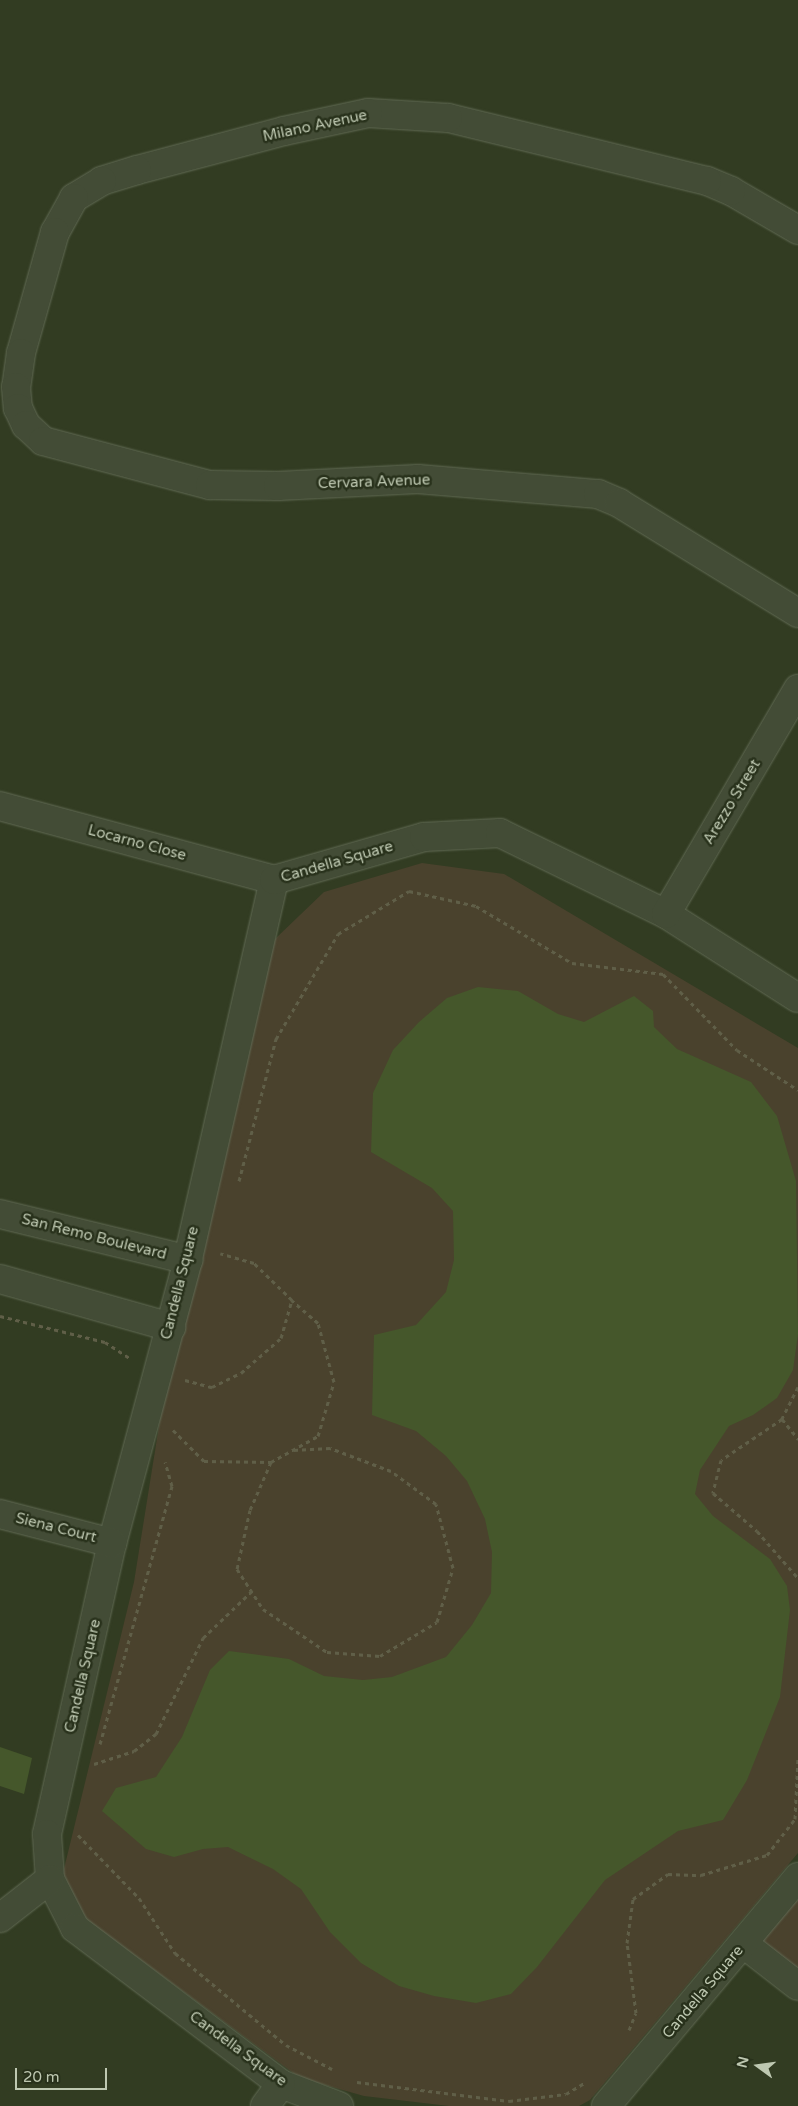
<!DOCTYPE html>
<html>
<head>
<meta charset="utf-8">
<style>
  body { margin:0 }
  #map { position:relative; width:798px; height:2106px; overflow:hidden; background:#323c22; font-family:"Varela Round",sans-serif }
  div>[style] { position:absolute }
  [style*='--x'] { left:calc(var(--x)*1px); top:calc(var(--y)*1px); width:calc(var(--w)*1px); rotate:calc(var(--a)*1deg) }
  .green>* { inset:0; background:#4a422d }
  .water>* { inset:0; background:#45572b }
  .path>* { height:3px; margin-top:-1.5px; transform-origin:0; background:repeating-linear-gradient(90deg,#605f48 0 4px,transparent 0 8px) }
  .roads { filter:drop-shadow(0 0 1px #616a54) drop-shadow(0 0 1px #616a54) }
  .minor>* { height:28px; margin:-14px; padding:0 14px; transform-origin:14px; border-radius:14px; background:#434c36 }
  span { translate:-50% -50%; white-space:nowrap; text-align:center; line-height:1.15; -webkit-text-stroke:5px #28311b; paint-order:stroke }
  .street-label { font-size:15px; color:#bec8b1 }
  .north { position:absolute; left:733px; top:2041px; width:50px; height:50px; -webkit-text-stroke:4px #28311b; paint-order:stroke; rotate:284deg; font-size:14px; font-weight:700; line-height:20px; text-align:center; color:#bec8b1 }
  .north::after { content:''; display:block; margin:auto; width:18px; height:22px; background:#bec8b1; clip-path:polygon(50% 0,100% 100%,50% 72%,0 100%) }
  .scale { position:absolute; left:15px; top:2068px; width:92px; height:22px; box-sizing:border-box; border:2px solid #bec8b1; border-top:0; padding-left:6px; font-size:15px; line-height:18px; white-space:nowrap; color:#bec8b1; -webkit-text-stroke:4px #28311b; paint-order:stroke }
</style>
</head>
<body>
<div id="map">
  <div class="green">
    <div style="clip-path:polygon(422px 863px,504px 874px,798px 1048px,798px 1853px,590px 2100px,579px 2106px,449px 2106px,364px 2096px,300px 2078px,88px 1921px,61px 1881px,134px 1582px,167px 1376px,275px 939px,324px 892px)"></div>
    <div style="clip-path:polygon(798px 1889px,798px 1980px,754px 1945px)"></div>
  </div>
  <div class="water">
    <div style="clip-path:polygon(478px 987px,518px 991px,558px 1014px,584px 1022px,634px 996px,653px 1011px,654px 1027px,677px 1049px,751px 1082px,777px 1116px,796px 1181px,798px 1334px,793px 1370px,777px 1398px,753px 1415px,729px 1426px,700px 1470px,695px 1494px,713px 1516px,770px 1559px,787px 1586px,790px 1610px,780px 1697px,747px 1780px,723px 1820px,678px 1831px,605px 1880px,537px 1967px,511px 1994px,476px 2003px,434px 1996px,399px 1986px,361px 1963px,330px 1932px,301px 1889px,273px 1869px,228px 1847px,203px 1849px,174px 1857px,146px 1849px,102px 1811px,116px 1788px,156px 1777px,182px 1737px,210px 1670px,229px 1651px,289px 1659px,324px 1676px,363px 1680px,392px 1677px,446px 1657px,472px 1625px,491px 1593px,492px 1552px,485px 1519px,467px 1481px,446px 1456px,416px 1431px,372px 1415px,374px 1335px,416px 1325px,446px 1292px,454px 1260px,453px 1211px,432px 1188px,371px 1152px,373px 1093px,393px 1050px,419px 1022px,447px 998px)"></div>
    <div style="clip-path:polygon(0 1747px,32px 1758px,24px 1794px,0 1786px)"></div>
  </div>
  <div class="path">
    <div style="--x:239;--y:1181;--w:147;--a:-75.4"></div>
    <div style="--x:276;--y:1039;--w:122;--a:-59.4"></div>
    <div style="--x:338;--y:934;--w:83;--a:-31.2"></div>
    <div style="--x:409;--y:891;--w:69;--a:12.6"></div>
    <div style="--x:476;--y:906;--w:112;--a:30.7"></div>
    <div style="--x:572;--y:963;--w:92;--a:6.9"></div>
    <div style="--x:663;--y:974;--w:106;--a:45.8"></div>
    <div style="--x:737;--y:1050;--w:73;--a:33.3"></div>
    <div style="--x:0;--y:1316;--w:108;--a:13.9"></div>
    <div style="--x:105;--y:1342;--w:31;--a:33"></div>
    <div style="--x:185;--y:1380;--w:28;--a:15"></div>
    <div style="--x:212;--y:1387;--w:32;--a:-26"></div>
    <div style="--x:241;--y:1373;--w:53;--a:-41.2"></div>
    <div style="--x:281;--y:1338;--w:40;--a:-74"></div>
    <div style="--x:292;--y:1300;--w:53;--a:-135.8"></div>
    <div style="--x:254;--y:1263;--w:35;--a:-164"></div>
    <div style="--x:798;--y:1387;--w:36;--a:117"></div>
    <div style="--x:782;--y:1419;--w:73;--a:146.1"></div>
    <div style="--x:721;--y:1460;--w:34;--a:104"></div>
    <div style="--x:713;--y:1493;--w:58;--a:40.8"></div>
    <div style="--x:757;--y:1531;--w:62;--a:48.9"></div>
    <div style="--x:782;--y:1419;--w:26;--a:51"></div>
    <div style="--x:173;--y:1430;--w:44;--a:45"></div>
    <div style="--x:204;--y:1461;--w:67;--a:0.9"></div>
    <div style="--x:271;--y:1462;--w:54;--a:-29"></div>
    <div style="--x:318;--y:1436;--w:56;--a:-73.5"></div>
    <div style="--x:334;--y:1382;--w:61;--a:-105.2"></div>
    <div style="--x:318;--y:1323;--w:35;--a:-139"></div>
    <div style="--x:271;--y:1462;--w:52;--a:113.6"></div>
    <div style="--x:250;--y:1510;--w:60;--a:102.4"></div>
    <div style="--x:237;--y:1569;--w:48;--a:57"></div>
    <div style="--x:263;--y:1609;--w:77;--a:33.9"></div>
    <div style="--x:327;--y:1652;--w:53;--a:4.3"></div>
    <div style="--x:380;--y:1656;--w:66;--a:-30.8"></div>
    <div style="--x:437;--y:1622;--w:56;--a:-73.5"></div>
    <div style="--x:453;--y:1568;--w:66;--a:-104.9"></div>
    <div style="--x:436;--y:1504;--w:56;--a:-143.7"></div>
    <div style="--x:391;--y:1471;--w:65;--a:-159.3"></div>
    <div style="--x:330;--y:1448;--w:37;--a:177"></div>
    <div style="--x:100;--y:1744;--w:268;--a:-74.4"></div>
    <div style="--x:172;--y:1486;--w:25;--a:-106"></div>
    <div style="--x:94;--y:1764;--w:42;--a:-18"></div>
    <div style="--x:134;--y:1751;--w:28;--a:-38"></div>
    <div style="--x:156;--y:1734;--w:107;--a:-63.9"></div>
    <div style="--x:203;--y:1638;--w:68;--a:-43.8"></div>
    <div style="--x:78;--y:1835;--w:88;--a:45.9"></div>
    <div style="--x:139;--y:1898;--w:66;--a:56.8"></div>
    <div style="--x:175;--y:1953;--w:144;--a:39.7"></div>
    <div style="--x:286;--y:2045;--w:52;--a:27.6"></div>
    <div style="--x:629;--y:2030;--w:18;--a:-68"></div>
    <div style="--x:636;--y:2013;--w:71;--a:-97.3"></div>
    <div style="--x:627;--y:1943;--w:44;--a:-82.2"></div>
    <div style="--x:633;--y:1899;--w:43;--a:-35.5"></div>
    <div style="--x:668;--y:1874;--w:33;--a:2"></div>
    <div style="--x:701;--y:1875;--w:69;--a:-16.9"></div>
    <div style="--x:767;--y:1855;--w:46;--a:-52.1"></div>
    <div style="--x:795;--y:1819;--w:61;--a:-87.2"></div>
    <div style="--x:357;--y:2082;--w:153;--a:7.1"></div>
    <div style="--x:509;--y:2101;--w:57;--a:-7"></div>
    <div style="--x:566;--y:2094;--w:23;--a:-31"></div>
  </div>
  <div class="roads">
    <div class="minor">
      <div style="--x:798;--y:230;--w:78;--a:-149.8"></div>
      <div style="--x:731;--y:191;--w:26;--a:-157"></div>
      <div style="--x:707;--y:181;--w:267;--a:-166.3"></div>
      <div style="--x:448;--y:118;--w:80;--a:-176.4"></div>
      <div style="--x:368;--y:113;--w:86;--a:167.9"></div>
      <div style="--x:284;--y:131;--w:152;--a:165.1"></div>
      <div style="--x:137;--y:170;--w:37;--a:163"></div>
      <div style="--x:102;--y:181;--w:33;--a:149"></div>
      <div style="--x:74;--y:198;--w:39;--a:119"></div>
      <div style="--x:55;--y:232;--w:126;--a:105.7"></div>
      <div style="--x:21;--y:353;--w:34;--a:98"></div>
      <div style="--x:16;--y:387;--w:21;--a:85"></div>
      <div style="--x:18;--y:408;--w:19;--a:65"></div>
      <div style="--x:26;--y:425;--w:23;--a:43"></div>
      <div style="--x:43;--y:441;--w:173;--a:14.8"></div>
      <div style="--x:210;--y:485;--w:68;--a:0.8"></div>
      <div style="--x:278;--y:486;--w:140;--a:-2.9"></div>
      <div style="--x:418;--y:479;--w:181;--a:4.8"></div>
      <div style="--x:598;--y:494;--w:23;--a:23"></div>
      <div style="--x:619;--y:503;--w:210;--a:31.6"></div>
      <div style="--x:0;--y:806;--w:284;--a:15.1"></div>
      <div style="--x:274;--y:880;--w:390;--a:102.8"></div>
      <div style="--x:188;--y:1260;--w:293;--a:105"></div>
      <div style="--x:112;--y:1543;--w:298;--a:102.6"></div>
      <div style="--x:47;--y:1834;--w:45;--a:86.2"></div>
      <div style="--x:50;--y:1879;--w:55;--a:63"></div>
      <div style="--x:75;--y:1928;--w:258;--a:37.1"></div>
      <div style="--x:281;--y:2084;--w:62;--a:20.8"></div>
      <div style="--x:274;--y:880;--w:156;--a:-16"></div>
      <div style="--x:424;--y:837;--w:76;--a:-3"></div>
      <div style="--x:500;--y:833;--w:185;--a:26"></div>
      <div style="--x:666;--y:914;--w:156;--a:32.5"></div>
      <div style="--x:666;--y:914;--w:261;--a:-59.6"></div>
      <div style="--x:0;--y:1214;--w:194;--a:13.7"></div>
      <div style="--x:0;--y:1279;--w:178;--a:15.7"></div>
      <div style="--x:0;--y:1514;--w:116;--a:14.5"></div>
      <div style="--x:0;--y:1918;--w:63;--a:-38"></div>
      <div style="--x:744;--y:1944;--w:68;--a:37.9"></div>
      <div style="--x:265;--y:2106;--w:27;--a:-54"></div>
      <div style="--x:606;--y:2106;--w:299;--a:-50"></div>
    </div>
  </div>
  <div class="street-label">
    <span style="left:315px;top:126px;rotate:-12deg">Milano Avenue</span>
    <span style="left:374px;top:482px;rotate:-2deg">Cervara Avenue</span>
    <span style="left:732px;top:802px;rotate:-59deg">Arezzo Street</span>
    <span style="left:137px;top:843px;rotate:15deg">Locarno Close</span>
    <span style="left:337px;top:862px;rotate:-16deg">Candella Square</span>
    <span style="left:94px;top:1237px;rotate:14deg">San Remo Boulevard</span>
    <span style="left:180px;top:1283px;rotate:-76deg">Candella Square</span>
    <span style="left:56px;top:1528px;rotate:14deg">Siena Court</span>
    <span style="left:83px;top:1676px;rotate:-77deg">Candella Square</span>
    <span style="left:703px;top:1992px;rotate:-50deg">Candella Square</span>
    <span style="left:238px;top:2049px;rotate:36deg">Candella Square</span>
  </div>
  <div class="north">N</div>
  <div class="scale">20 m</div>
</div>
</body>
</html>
